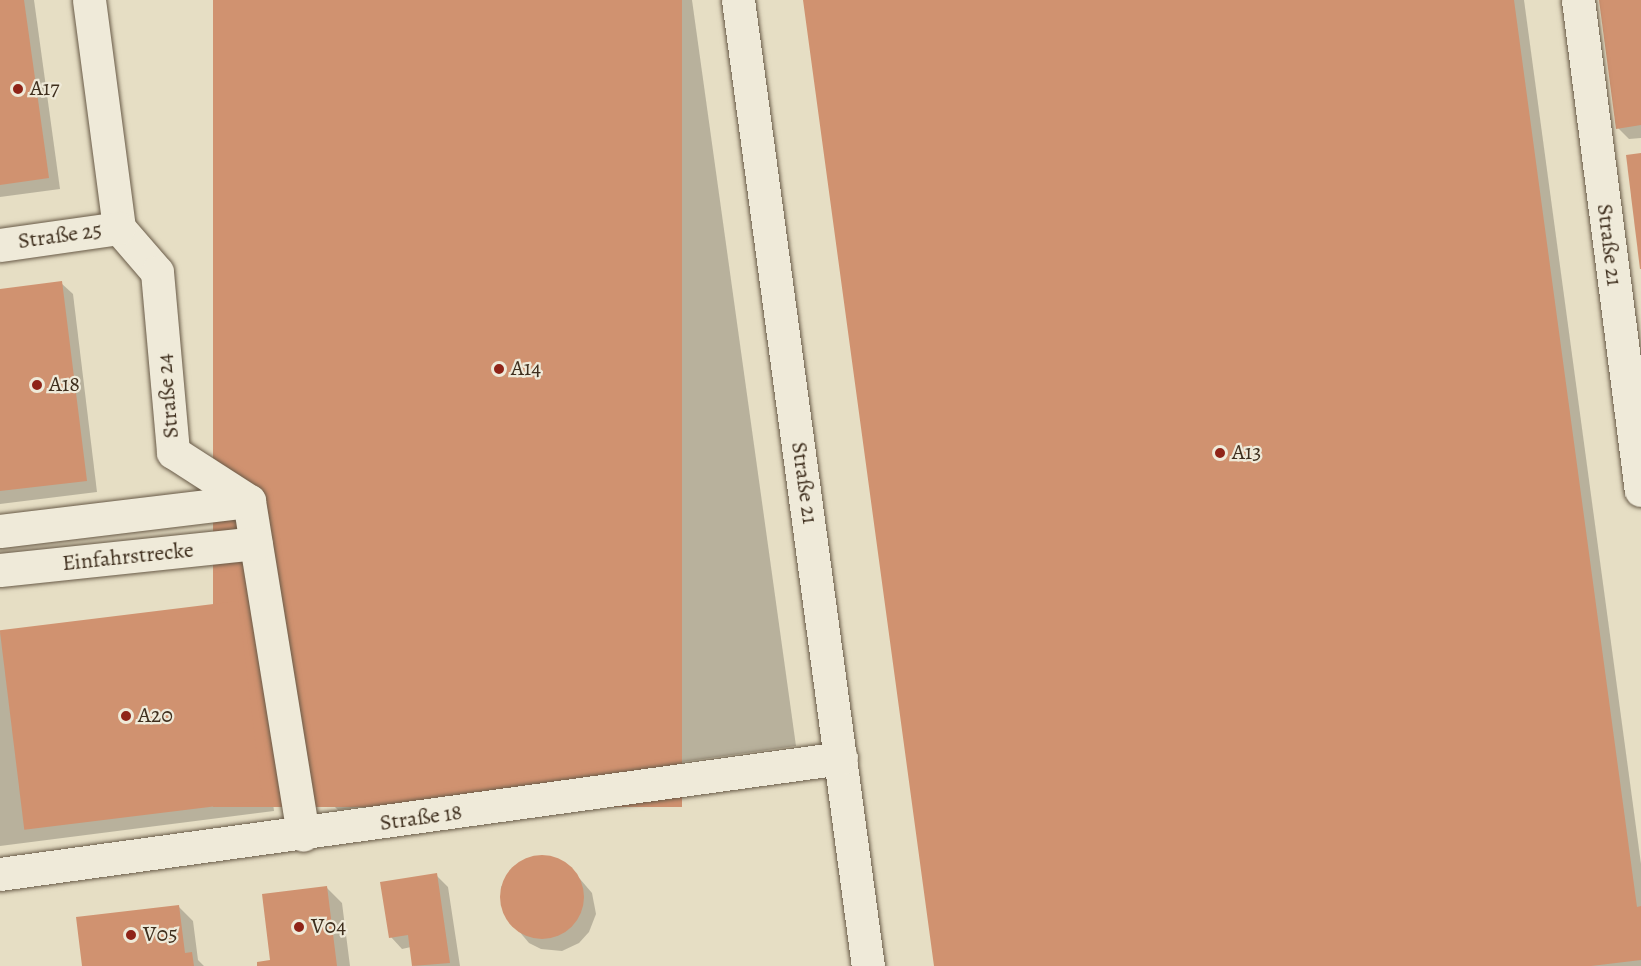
<!DOCTYPE html>
<html>
<head>
<meta charset="utf-8">
<style>
  body { margin:0 }
  #map { position:relative; width:1641px; height:966px; overflow:hidden; background:#e6dec4; font-family:Alegreya,serif }
  div>[style] { position:absolute }
  [style*='--x'] { left:calc(var(--x)*1px); top:calc(var(--y)*1px); width:calc(var(--w)*1px); rotate:calc(var(--a)*1deg) }
  .shadow>* { inset:0; background:#0003 }
  .building>* { inset:0; background:#d09270; transform-origin:0 0 }
  .round { border-radius:50% }
  .roads { filter:drop-shadow(0 0 2px #685a47) drop-shadow(0 0 2px #685a47) }
  .minor>* { height:33px; margin:-16.5px; padding:0 16.5px; transform-origin:16.5px; border-radius:16.5px; background:#efead9 }
  .dots>* { width:16px; height:16px; translate:-50% -50%; box-sizing:border-box; border:3px solid #efead9; border-radius:50% }
  span { translate:-50% -50%; white-space:nowrap; text-align:center; line-height:1.15; -webkit-text-stroke:4.5px #efead9; paint-order:stroke }
  .poi-label { font-size:22px; color:#3e2e1d }
  .left { translate:0 -50%; text-align:left }
  .street-label { font-size:22px; color:#3e2e1d }
</style>
</head>
<body>
<div id="map">
  <div class="shadow">
    <div style="clip-path:polygon(0 0,34px 0,60px 189px,0 197px)"></div>
    <div style="clip-path:polygon(214px 0,692px 0,796px 746px,338px 810px,326px 798px)"></div>
    <div style="clip-path:polygon(805px 0,1524px 0,1641px 864px,1641px 966px,936px 966px)"></div>
    <div style="clip-path:polygon(1601px 0,1641px 0,1641px 138px,1629px 139px,1618px 128px)"></div>
    <div style="clip-path:polygon(61px 283px,73px 294px,97px 492px,0 504px,0 290px)"></div>
    <div style="clip-path:polygon(237px 602px,249px 614px,274px 811px,0 846px,0 633px)"></div>
    <div style="clip-path:polygon(534px 856px,552px 857px,568px 865px,592px 893px,596px 914px,589px 932px,579px 943px,562px 951px,541px 949px,529px 943px,503px 912px,501px 887px,514px 866px)"></div>
    <div style="clip-path:polygon(436px 875px,448px 887px,460px 966px,414px 966px,411px 947px,402px 949px,391px 937px)"></div>
    <div style="clip-path:polygon(327px 888px,342px 903px,350px 966px,259px 966px,272px 961px)"></div>
    <div style="clip-path:polygon(178px 906px,193px 921px,198px 960px,204px 966px,84px 966px)"></div>
  </div>
  <div class="building">
    <div style="clip-path:polygon(0 0,24px 0,49px 178px,0 185px)"></div>
    <div style="left:213px;top:0;width:469px;height:807px"></div>
    <div style="clip-path:polygon(803px 0,1514px 0,1637px 907px,1641px 906px,1641px 960px,1591px 966px,934px 966px)"></div>
    <div style="clip-path:polygon(1599px 0,1641px 0,1641px 125px,1616px 129px)"></div>
    <div style="clip-path:polygon(1641px 153px,1641px 269px,1640px 269px,1626px 155px)"></div>
    <div style="clip-path:polygon(62px 281px,87px 481px,0 491px,0 289px)"></div>
    <div style="left:238px;top:601px;width:201px;height:240px;rotate:83deg"></div>
    <div class="round" style="left:500px;top:855px;width:84px;height:84px"></div>
    <div style="clip-path:polygon(437px 873px,450px 963px,412px 966px,408px 935px,389px 938px,380px 882px)"></div>
    <div style="clip-path:polygon(327px 886px,337px 966px,257px 966px,257px 962px,270px 960px,262px 894px)"></div>
    <div style="clip-path:polygon(179px 905px,185px 953px,192px 952px,194px 966px,82px 966px,76px 917px)"></div>
  </div>
  <div class="roads">
    <div class="minor">
      <div style="--x:89;--y:0;--w:230;--a:82.5"></div>
      <div style="--x:119;--y:228;--w:58;--a:49.2"></div>
      <div style="--x:157;--y:272;--w:181;--a:84.9"></div>
      <div style="--x:173;--y:452;--w:90;--a:32.8"></div>
      <div style="--x:249;--y:501;--w:338;--a:80.8"></div>
      <div style="--x:738;--y:0;--w:975;--a:82.34"></div>
      <div style="--x:1578;--y:0;--w:494;--a:82.7"></div>
      <div style="--x:0;--y:245;--w:120;--a:-8.1"></div>
      <div style="--x:0;--y:531;--w:251;--a:-6.9"></div>
      <div style="--x:0;--y:570;--w:257;--a:-6"></div>
      <div style="--x:0;--y:874;--w:849;--a:-7.85"></div>
    </div>
  </div>
  <div class="dots">
    <div style="left:18px;top:89px;background:#8f2418"></div>
    <div style="left:499px;top:369px;background:#8f2418"></div>
    <div style="left:37px;top:385px;background:#8f2418"></div>
    <div style="left:1220px;top:453px;background:#8f2418"></div>
    <div style="left:126px;top:716px;background:#8f2418"></div>
    <div style="left:299px;top:927px;background:#8f2418"></div>
    <div style="left:131px;top:935px;background:#8f2418"></div>
  </div>
  <div class="poi-label">
    <span class="left" style="left:30px;top:89px">A17</span>
    <span class="left" style="left:511px;top:369px">A14</span>
    <span class="left" style="left:49px;top:385px">A18</span>
    <span class="left" style="left:1232px;top:453px">A13</span>
    <span class="left" style="left:138px;top:716px">A20</span>
    <span class="left" style="left:311px;top:927px">V04</span>
    <span class="left" style="left:143px;top:935px">V05</span>
  </div>
  <div class="street-label">
    <span style="left:60px;top:236px;rotate:-8deg">Straße 25</span>
    <span style="left:1609px;top:245px;rotate:83deg">Straße 21</span>
    <span style="left:168px;top:396px;rotate:-95deg">Straße 24</span>
    <span style="left:804px;top:483px;rotate:82deg">Straße 21</span>
    <span style="left:128px;top:557px;rotate:-6deg">Einfahrstrecke</span>
    <span style="left:421px;top:818px;rotate:-8deg">Straße 18</span>
  </div>
</div>
</body>
</html>
